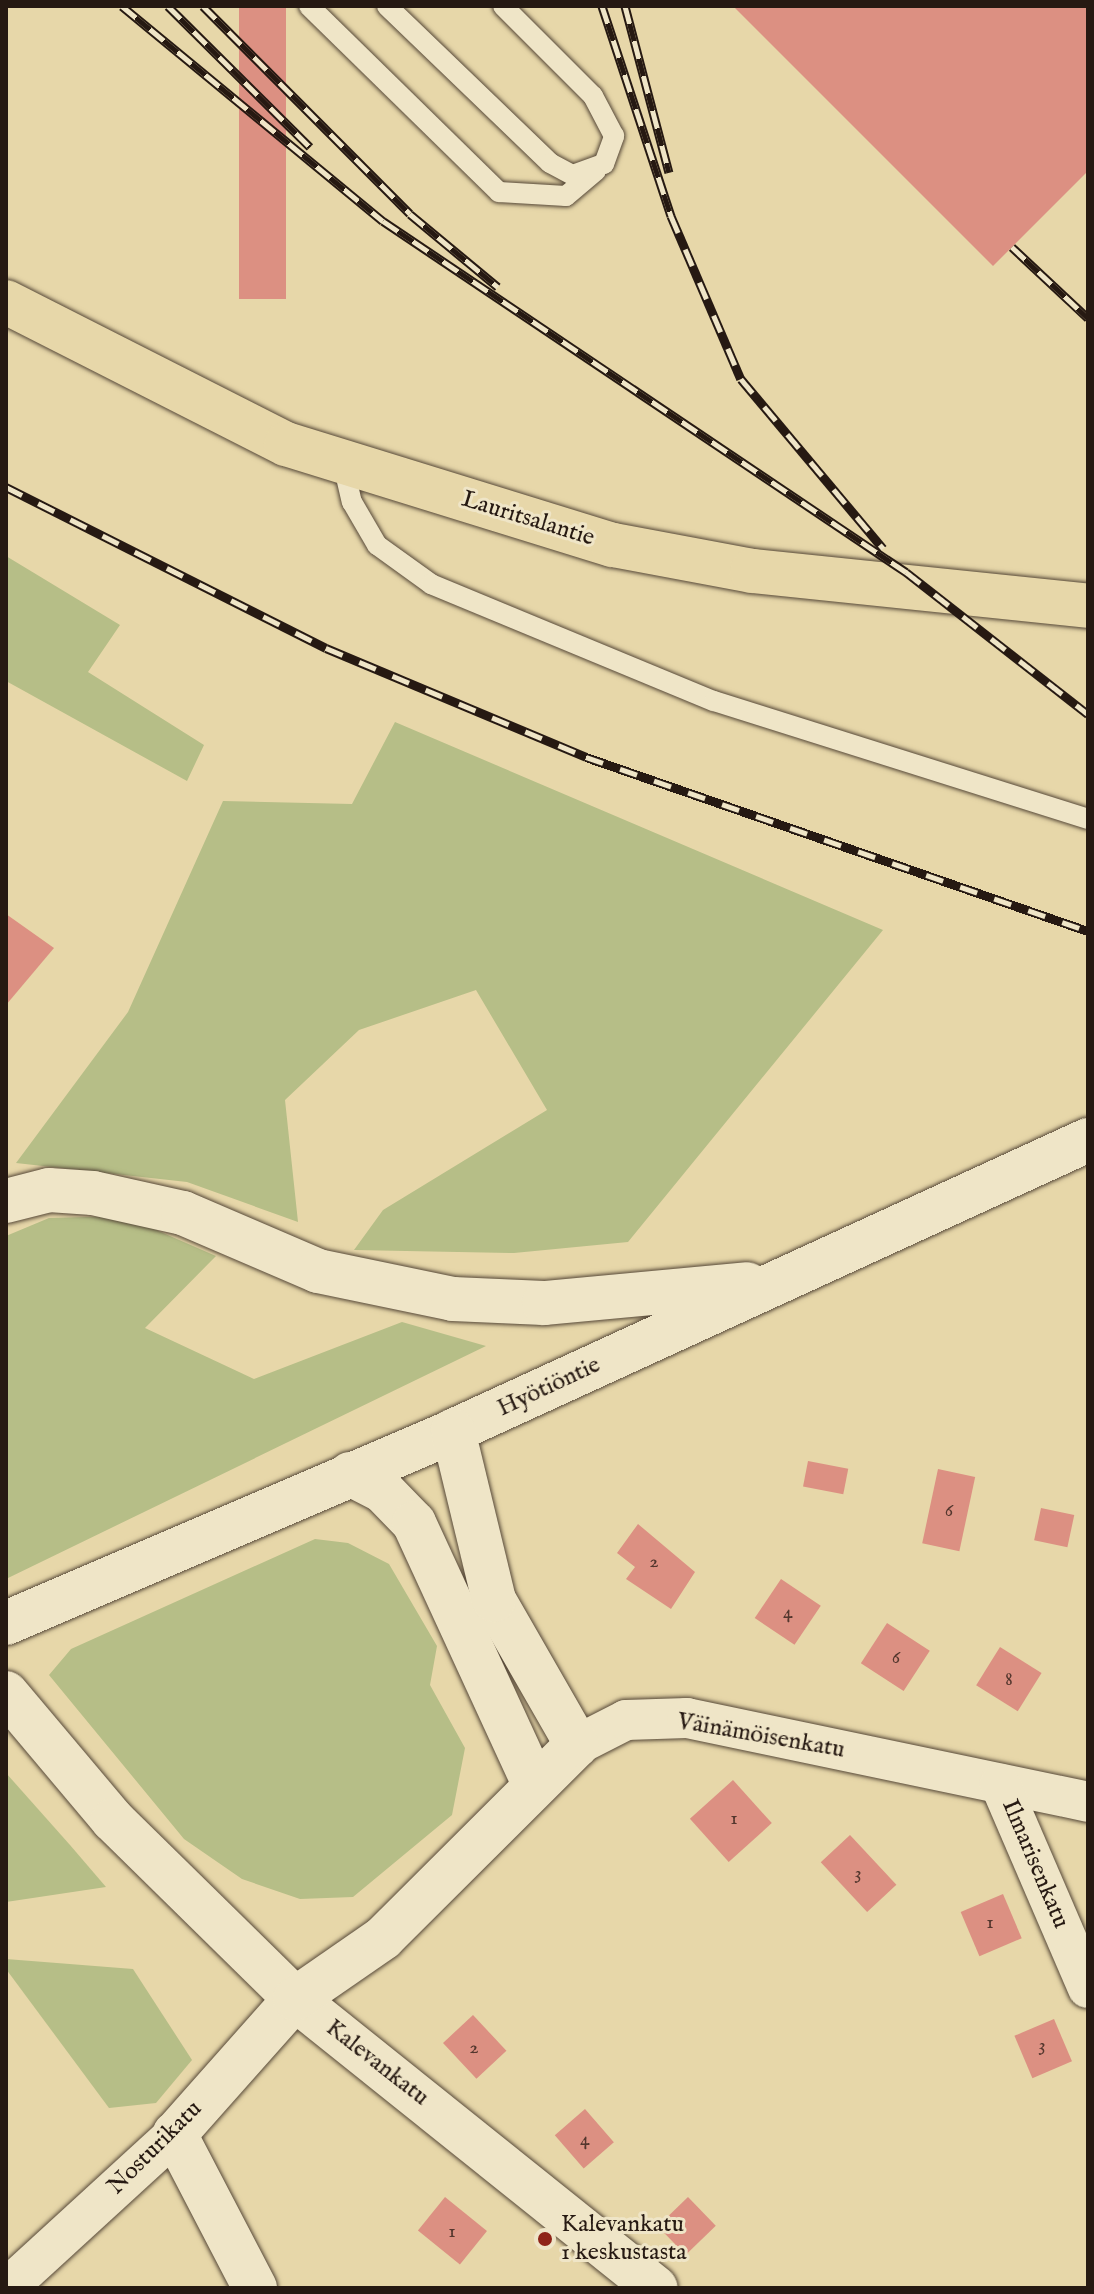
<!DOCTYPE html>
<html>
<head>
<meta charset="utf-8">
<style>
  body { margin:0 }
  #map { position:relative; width:1094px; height:2294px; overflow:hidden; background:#e7d7a9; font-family:"IM FELL English",serif }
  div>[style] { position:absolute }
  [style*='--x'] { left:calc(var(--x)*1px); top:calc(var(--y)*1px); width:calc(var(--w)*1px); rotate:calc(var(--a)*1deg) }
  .green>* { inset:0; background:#b6be87 }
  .building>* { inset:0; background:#dc9082; transform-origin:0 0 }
  .roads { filter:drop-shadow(0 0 2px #564838) drop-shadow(0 0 2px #564838) }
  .lane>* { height:20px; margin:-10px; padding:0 10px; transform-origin:10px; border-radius:10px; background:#efe5c7 }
  .street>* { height:40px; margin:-20px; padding:0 20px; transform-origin:20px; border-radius:20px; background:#efe5c7 }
  .secondary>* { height:44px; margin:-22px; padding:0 22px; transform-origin:22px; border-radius:22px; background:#efe5c7 }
  .primary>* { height:44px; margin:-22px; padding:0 22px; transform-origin:22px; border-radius:22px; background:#e7d7a9 }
  .rail>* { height:9px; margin-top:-4.5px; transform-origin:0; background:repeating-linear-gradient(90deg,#efe5c7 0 18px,#261912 0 36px); box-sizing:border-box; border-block:2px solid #261912 }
  .dots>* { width:22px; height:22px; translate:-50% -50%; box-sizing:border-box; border:4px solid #efe5c7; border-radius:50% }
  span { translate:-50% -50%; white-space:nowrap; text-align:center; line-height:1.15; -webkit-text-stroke:6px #efe5c7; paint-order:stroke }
  .number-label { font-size:20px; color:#54372e }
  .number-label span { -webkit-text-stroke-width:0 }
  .street-label { font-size:24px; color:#261912 }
  .poi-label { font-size:24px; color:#261912 }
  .left { translate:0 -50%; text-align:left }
  .frame { position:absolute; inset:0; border:8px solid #261912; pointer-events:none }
</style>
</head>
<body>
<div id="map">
  <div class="green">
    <div style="clip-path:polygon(6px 556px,120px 625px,88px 672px,204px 745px,187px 781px,6px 681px)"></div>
    <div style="clip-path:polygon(395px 722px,883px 930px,628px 1242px,514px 1253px,354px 1250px,383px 1210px,547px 1110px,476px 990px,359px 1030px,285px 1100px,298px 1222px,187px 1182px,16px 1163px,128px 1012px,223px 801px,352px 804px)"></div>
    <div style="clip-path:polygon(124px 1216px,216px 1256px,145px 1328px,254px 1379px,402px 1322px,486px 1346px,6px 1579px,6px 1236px,49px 1218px)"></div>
    <div style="clip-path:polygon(315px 1539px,348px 1543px,389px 1564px,437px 1646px,430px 1685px,465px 1748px,452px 1815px,353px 1897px,300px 1899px,242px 1879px,184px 1839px,49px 1675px,71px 1649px)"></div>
    <div style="clip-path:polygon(6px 1773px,70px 1845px,106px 1887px,6px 1902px)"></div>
    <div style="clip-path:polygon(6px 1959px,133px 1969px,192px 2060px,156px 2103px,109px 2108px,6px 1969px)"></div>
  </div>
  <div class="building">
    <div style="left:239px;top:6px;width:47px;height:293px"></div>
    <div style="clip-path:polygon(733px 6px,1088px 6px,1088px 171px,993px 266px)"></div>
    <div style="clip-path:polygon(6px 914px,54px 948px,6px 1005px)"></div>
    <div style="left:808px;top:1461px;width:41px;height:26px;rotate:11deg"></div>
    <div style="left:938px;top:1469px;width:38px;height:76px;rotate:12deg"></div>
    <div style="left:1041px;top:1508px;width:34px;height:33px;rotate:12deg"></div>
    <div style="clip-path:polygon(638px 1524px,695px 1572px,671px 1609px,626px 1579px,635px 1567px,617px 1553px)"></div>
    <div style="left:781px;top:1579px;width:48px;height:47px;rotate:34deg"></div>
    <div style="left:887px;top:1623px;width:51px;height:48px;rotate:33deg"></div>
    <div style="left:1000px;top:1647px;width:49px;height:45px;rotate:32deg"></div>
    <div style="left:733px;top:1780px;width:58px;height:58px;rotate:48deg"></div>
    <div style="left:850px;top:1835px;width:68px;height:40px;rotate:47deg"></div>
    <div style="left:1003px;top:1894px;width:48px;height:46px;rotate:67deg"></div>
    <div style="left:473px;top:2015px;width:49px;height:41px;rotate:47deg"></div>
    <div style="left:1054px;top:2019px;width:46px;height:43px;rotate:67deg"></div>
    <div style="left:585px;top:2109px;width:44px;height:40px;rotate:49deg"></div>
    <div style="left:445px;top:2197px;width:54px;height:43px;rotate:39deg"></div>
    <div style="left:688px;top:2197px;width:40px;height:42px;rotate:46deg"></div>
  </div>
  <div class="roads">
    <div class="lane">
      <div style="--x:309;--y:6;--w:266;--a:44.4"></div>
      <div style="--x:499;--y:192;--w:67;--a:3.4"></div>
      <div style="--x:566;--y:196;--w:39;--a:-40"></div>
      <div style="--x:387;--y:6;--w:226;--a:43.9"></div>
      <div style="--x:550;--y:163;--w:26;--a:28"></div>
      <div style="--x:573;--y:175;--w:33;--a:-20"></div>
      <div style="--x:604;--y:164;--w:30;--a:-70"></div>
      <div style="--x:614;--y:136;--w:45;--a:-117.7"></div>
      <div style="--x:593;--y:96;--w:127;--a:-135"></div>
      <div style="--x:343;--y:464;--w:39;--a:77"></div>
      <div style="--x:352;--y:502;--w:50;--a:59.8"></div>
      <div style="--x:377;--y:545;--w:67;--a:35.8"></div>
      <div style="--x:431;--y:584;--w:306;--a:22.5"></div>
      <div style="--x:714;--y:701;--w:392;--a:17.5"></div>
    </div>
    <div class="street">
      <div style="--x:577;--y:1745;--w:55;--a:-27"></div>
      <div style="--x:626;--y:1720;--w:61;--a:-1.9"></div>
      <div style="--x:687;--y:1718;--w:410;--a:11.8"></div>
      <div style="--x:1000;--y:1784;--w:222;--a:66.7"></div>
      <div style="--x:7;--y:2288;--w:228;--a:-42.5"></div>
    </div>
    <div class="secondary">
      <div style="--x:6;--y:1201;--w:44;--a:-14.3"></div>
      <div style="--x:49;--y:1190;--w:44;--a:3.9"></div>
      <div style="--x:93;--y:1193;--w:92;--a:12.5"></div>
      <div style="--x:183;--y:1213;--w:147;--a:23.2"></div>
      <div style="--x:318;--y:1271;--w:138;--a:11.7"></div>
      <div style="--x:453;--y:1299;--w:91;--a:2.5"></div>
      <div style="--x:544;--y:1303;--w:204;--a:-5.3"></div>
      <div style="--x:350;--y:1474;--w:36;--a:27"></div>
      <div style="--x:382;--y:1490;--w:46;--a:45.9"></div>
      <div style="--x:414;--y:1523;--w:289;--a:65.3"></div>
      <div style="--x:6;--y:1623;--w:486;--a:-23.2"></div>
      <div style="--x:453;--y:1431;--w:699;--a:-24.62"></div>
      <div style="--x:6;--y:1693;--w:166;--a:49.9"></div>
      <div style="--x:113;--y:1820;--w:255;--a:44.5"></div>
      <div style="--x:295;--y:1999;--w:462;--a:38.7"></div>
      <div style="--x:255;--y:2288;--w:174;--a:-117.5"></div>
      <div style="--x:175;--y:2134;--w:181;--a:-48.4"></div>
      <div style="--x:295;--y:1999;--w:107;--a:-34.7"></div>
      <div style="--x:383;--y:1938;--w:274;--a:-44.9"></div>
      <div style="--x:577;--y:1745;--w:167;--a:-119.8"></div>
      <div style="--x:494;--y:1600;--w:174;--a:-103.6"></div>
    </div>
    <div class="primary">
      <div style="--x:6;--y:302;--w:314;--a:26.9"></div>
      <div style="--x:286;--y:444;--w:342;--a:17.2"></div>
      <div style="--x:613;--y:545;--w:141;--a:10.6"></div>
      <div style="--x:752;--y:571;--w:338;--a:5.9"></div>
    </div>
  </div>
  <div class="rail">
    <div style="--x:122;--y:6;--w:338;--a:39.5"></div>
    <div style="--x:383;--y:221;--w:630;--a:33.87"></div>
    <div style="--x:906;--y:572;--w:231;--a:38"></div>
    <div style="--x:168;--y:6;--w:200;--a:44.8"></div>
    <div style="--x:203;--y:6;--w:293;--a:45.1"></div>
    <div style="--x:410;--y:214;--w:114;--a:39.7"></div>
    <div style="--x:602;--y:6;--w:221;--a:71.8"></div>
    <div style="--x:671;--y:216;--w:177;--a:66.8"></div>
    <div style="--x:741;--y:379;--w:221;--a:50"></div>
    <div style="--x:625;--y:6;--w:172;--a:75.2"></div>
    <div style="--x:1012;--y:247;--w:104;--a:43.1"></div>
    <div style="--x:6;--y:487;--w:358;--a:26.7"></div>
    <div style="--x:326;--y:648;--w:282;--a:22.7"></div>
    <div style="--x:586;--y:757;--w:531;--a:19.12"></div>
  </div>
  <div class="dots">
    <div style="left:545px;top:2239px;background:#8f2418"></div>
  </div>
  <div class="number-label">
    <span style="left:949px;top:1510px">6</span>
    <span style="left:654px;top:1561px">2</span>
    <span style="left:788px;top:1612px">4</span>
    <span style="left:896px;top:1657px">6</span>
    <span style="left:1009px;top:1679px">8</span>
    <span style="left:734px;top:1818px">1</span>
    <span style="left:858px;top:1873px">3</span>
    <span style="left:990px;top:1922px">1</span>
    <span style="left:1042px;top:2045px">3</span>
    <span style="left:474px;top:2047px">2</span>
    <span style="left:585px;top:2139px">4</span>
    <span style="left:452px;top:2231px">1</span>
  </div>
  <div class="street-label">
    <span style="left:528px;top:519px;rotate:17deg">Lauritsalantie</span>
    <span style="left:549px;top:1387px;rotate:-25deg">Hyötiöntie</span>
    <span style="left:761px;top:1736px;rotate:10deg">Väinämöisenkatu</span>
    <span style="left:1035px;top:1864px;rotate:67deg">Ilmarisenkatu</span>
    <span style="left:377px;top:2063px;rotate:38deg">Kalevankatu</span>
    <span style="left:155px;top:2148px;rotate:-45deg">Nosturikatu</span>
  </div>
  <div class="poi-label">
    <span class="left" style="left:561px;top:2239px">Kalevankatu<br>1 keskustasta</span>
  </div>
  <div class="frame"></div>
</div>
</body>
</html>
